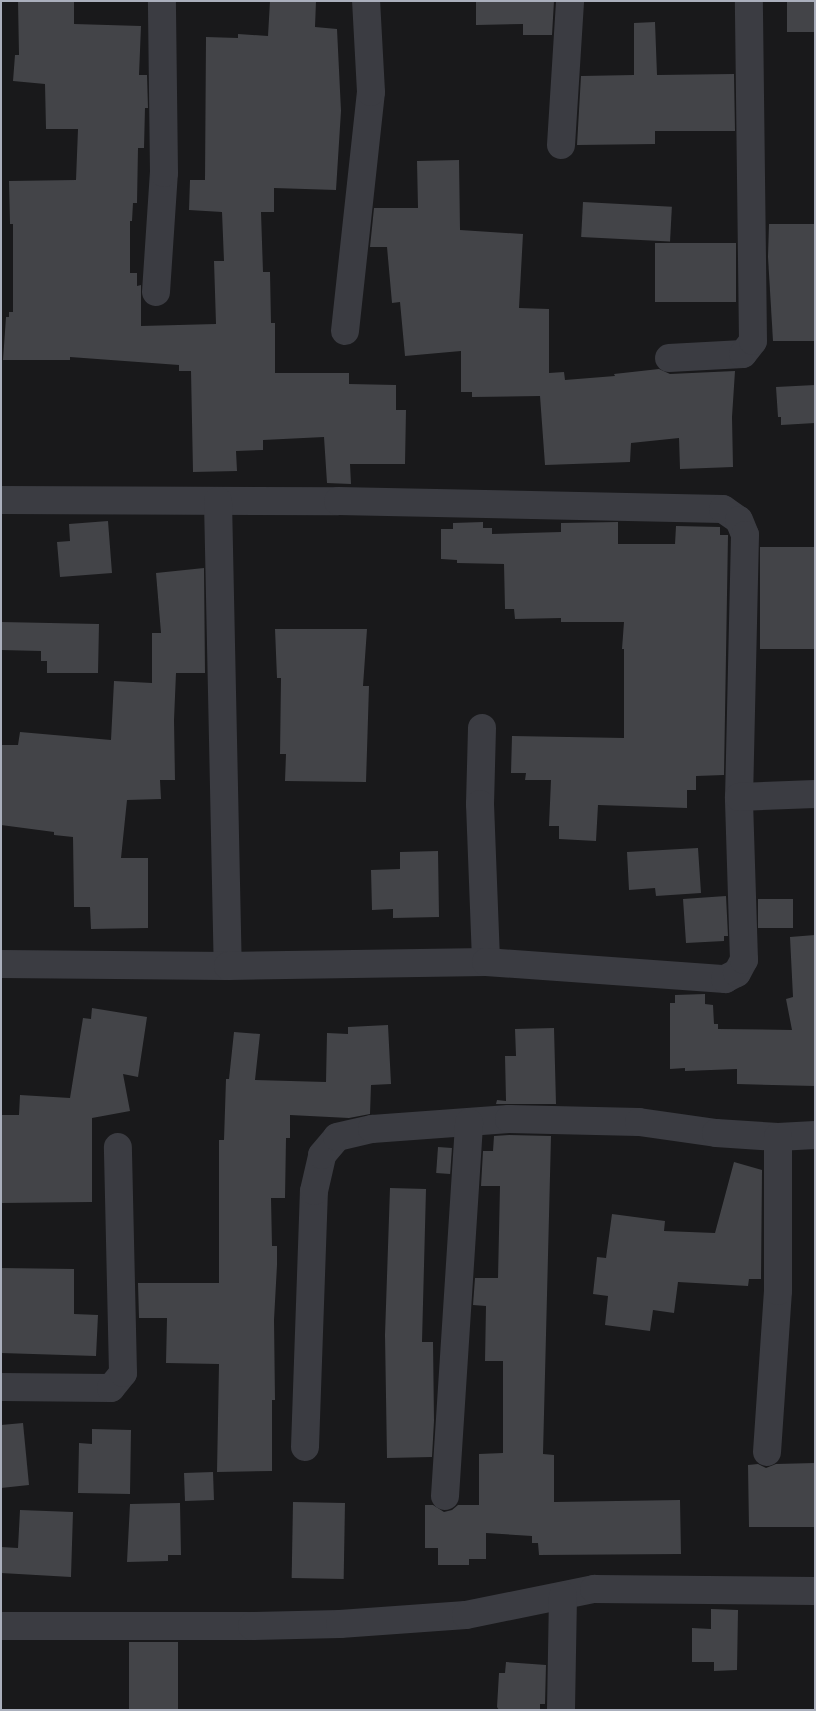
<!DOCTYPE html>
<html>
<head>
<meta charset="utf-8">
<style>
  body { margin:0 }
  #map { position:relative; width:816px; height:1711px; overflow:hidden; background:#19191b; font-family:"Exo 2",sans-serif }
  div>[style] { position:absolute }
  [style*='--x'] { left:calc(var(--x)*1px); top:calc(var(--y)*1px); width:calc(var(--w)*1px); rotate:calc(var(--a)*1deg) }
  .building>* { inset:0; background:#434448; transform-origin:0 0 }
  .street>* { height:28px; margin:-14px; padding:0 14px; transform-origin:14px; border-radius:14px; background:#3b3c42 }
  span { translate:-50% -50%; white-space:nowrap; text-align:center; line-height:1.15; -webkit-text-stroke:4.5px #141416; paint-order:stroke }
  .frame { position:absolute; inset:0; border:2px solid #aaafbc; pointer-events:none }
</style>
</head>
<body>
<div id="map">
  <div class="building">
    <div style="clip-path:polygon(18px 1px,74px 1px,74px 24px,141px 26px,139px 75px,147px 75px,148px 108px,145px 108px,144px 148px,138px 148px,137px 203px,133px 203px,132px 221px,130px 221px,130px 273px,137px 273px,137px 286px,141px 285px,141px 326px,216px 324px,214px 261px,224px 261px,222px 212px,189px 210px,190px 180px,205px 180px,206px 37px,238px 38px,238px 34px,268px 36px,270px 1px,316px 1px,315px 27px,337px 29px,341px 111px,336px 190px,274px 188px,274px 212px,261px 212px,263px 272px,270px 272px,271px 323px,275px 323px,275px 373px,349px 373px,349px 384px,396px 385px,396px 410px,406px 410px,405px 464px,350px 464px,351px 484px,327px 483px,324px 437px,263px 440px,263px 450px,236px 451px,237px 471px,193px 472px,191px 371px,179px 371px,179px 365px,70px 357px,70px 360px,3px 360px,6px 317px,9px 317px,9px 312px,13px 312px,13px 224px,10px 224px,9px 181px,76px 180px,78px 129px,46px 129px,45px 84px,13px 81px,15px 55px,19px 55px)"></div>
    <div style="clip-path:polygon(476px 1px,554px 1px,552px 35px,523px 35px,523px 24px,476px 25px)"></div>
    <div style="left:787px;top:1px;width:28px;height:31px"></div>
    <div style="clip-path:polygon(655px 22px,657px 75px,734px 74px,735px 131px,655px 131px,655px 144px,577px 145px,581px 76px,634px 75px,634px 23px)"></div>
    <div style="clip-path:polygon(459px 160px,460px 230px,523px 234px,519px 308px,549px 309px,549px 373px,564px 372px,565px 380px,615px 376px,614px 374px,659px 369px,670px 374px,735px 371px,732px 417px,733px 467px,680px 469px,679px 438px,631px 443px,630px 462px,545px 465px,540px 396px,472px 397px,472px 392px,461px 392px,461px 351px,405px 356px,400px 302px,392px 303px,387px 247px,370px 247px,374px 208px,418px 208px,417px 161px)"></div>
    <div style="left:583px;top:202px;width:89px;height:35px;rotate:3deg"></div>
    <div style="clip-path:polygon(769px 224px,815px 224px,815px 341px,773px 341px,768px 257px)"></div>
    <div style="left:655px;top:243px;width:81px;height:59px"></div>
    <div style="clip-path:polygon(815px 385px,815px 423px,781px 425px,781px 417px,778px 417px,776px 387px)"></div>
    <div style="clip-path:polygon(108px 521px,112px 573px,60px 577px,57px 542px,70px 541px,69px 524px)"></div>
    <div style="clip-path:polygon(483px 522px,483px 528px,492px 528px,492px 534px,561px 532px,561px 523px,618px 522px,618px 544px,675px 544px,676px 526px,720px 527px,720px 535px,728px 535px,724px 775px,696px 776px,696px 790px,687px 790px,687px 808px,598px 805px,596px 841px,559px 839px,559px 826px,549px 826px,551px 780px,525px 780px,526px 773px,511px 773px,512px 736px,624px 738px,624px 649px,622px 649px,624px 622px,561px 622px,561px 618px,515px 619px,514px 609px,505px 609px,504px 564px,457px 563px,457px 560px,441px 559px,441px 529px,453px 529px,453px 523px)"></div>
    <div style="left:760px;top:547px;width:55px;height:102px"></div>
    <div style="clip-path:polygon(204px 568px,205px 673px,176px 673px,174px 720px,175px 780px,160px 780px,161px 799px,127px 800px,121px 858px,148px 858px,148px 928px,91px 929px,90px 907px,74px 907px,73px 837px,54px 835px,54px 832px,1px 825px,1px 745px,18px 745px,20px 732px,111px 740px,114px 681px,152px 683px,152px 633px,161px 633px,156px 573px)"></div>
    <div style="clip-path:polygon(1px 622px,99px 624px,98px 673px,47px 673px,47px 661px,41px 661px,41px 651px,1px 650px)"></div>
    <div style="clip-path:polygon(275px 629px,367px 629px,363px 686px,369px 686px,366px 782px,285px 781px,286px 754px,280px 754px,281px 678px,277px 678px)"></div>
    <div style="clip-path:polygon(698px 848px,701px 893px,656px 896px,655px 888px,629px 890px,627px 852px)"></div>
    <div style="clip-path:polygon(438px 851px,439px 917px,393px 918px,393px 909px,372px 910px,371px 870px,400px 869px,400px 852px)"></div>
    <div style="clip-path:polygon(726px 896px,728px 936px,724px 936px,724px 941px,686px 943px,683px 899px)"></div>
    <div style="left:793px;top:899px;width:29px;height:35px;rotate:90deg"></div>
    <div style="clip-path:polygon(815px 935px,815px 1086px,737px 1084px,737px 1069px,685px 1071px,685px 1068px,670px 1069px,670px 1003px,675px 1003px,675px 995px,705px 994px,705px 1004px,713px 1005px,714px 1024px,718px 1024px,718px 1029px,792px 1030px,786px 999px,793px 997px,790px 937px)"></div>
    <div style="clip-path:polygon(92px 1008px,147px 1017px,138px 1077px,123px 1074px,130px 1111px,92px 1118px,92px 1202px,1px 1203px,1px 1115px,19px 1115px,20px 1095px,70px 1098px,83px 1018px,91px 1019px)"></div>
    <div style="clip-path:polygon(388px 1025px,391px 1084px,371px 1085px,370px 1114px,349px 1118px,290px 1115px,290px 1138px,286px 1138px,285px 1198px,271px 1198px,272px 1246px,277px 1246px,277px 1265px,274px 1320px,275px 1400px,272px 1400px,272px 1471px,217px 1472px,219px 1364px,166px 1363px,167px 1318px,139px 1318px,138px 1283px,219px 1283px,219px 1140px,224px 1140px,226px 1079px,229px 1079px,234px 1032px,260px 1034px,255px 1080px,326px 1082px,327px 1033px,348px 1034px,348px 1027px)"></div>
    <div style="clip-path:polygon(554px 1028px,556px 1104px,496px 1104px,497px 1100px,506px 1101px,505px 1056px,516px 1056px,515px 1029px)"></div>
    <div style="clip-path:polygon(509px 1135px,551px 1136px,543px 1454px,554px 1455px,554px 1502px,680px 1500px,681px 1554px,539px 1555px,538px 1543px,532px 1543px,532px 1536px,486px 1533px,486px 1559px,469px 1559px,469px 1565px,438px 1565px,438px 1548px,425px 1548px,425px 1505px,433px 1505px,444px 1512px,452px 1510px,458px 1505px,479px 1505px,479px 1454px,503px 1453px,503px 1361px,485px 1361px,486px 1306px,473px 1305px,475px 1278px,498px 1278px,500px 1186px,481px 1186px,483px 1151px,493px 1151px,494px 1136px)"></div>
    <div style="left:438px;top:1147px;width:14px;height:26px;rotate:4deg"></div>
    <div style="clip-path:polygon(734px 1162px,762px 1170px,761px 1279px,749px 1279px,748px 1286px,678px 1282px,674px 1313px,653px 1310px,650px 1331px,605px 1325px,608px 1296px,593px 1294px,597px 1257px,606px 1258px,612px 1214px,665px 1221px,664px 1231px,715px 1233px)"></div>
    <div style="clip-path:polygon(390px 1188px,426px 1189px,422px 1342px,433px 1342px,434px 1421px,432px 1457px,387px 1458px,385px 1335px)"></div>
    <div style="clip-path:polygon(1px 1268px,74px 1269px,74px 1314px,98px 1315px,96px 1356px,1px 1353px)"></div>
    <div style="clip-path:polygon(23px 1423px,29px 1485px,1px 1488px,1px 1425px)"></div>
    <div style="clip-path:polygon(92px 1429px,131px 1430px,130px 1494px,78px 1493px,79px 1443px,92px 1444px)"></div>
    <div style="clip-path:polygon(815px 1463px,815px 1527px,749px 1527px,748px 1465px,758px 1464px,766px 1468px,776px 1464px)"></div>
    <div style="left:213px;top:1472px;width:28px;height:29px;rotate:88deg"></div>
    <div style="left:293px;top:1502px;width:52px;height:76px;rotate:1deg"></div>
    <div style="clip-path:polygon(180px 1503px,181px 1555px,168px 1555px,168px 1561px,127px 1562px,130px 1504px)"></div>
    <div style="clip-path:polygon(20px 1510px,73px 1512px,71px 1577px,1px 1573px,1px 1547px,18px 1548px)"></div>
    <div style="clip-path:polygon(711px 1609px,738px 1610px,737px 1670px,714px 1671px,714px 1662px,692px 1662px,692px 1628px,711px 1629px)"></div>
    <div style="left:129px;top:1642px;width:49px;height:68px"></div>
    <div style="clip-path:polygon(506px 1662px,546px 1665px,545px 1704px,540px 1704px,540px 1710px,499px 1710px,497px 1707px,499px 1673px,505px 1673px)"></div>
  </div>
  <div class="street">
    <div style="--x:561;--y:145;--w:144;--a:-86.4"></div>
    <div style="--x:156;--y:292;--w:119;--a:-86.2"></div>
    <div style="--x:164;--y:173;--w:172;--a:-90.7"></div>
    <div style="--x:345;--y:331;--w:240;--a:-83.8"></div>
    <div style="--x:371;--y:92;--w:91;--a:-93.1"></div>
    <div style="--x:669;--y:358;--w:74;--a:-3.1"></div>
    <div style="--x:743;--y:354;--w:16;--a:-52"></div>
    <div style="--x:753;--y:341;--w:340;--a:-90.7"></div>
    <div style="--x:1;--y:500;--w:337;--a:0.2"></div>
    <div style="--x:338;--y:501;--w:385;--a:1.2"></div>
    <div style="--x:723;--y:509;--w:19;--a:35"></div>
    <div style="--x:739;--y:520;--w:16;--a:68"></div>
    <div style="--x:745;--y:535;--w:262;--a:91.3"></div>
    <div style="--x:218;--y:501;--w:465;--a:88.8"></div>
    <div style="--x:482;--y:728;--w:76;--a:91.5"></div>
    <div style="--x:480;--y:804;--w:158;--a:87.8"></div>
    <div style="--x:1;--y:964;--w:227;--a:0.5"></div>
    <div style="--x:228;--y:966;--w:258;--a:-0.9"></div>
    <div style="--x:486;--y:962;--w:240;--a:4.1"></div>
    <div style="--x:725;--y:979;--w:13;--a:-27"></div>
    <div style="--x:737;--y:973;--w:15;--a:-62"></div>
    <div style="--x:744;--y:960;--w:163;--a:-91.8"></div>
    <div style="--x:739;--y:797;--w:76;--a:-2.3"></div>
    <div style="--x:1;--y:1387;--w:110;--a:0.5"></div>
    <div style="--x:111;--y:1388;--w:19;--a:-51"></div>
    <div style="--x:123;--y:1373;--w:226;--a:-91.3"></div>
    <div style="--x:305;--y:1447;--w:256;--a:-88"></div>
    <div style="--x:314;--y:1191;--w:37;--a:-77"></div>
    <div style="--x:322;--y:1155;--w:23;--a:-50"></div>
    <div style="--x:337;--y:1137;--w:36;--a:-13"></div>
    <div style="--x:372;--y:1129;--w:137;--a:-4.2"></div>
    <div style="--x:509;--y:1119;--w:130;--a:1.3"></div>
    <div style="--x:639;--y:1122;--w:78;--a:8.1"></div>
    <div style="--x:716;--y:1133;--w:62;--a:3.7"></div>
    <div style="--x:778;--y:1137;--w:37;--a:-3"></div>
    <div style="--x:767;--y:1452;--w:161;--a:-86.1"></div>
    <div style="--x:778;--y:1291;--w:154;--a:-90"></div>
    <div style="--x:445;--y:1496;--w:374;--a:-86.3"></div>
    <div style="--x:1;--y:1626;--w:251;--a:0"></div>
    <div style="--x:252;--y:1626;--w:88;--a:-1.3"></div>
    <div style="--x:340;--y:1624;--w:126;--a:-4.1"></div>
    <div style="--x:466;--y:1615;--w:131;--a:-11.5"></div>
    <div style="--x:594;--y:1589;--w:221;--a:0.5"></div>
    <div style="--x:561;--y:1710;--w:114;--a:-89"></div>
  </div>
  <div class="frame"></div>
</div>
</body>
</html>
